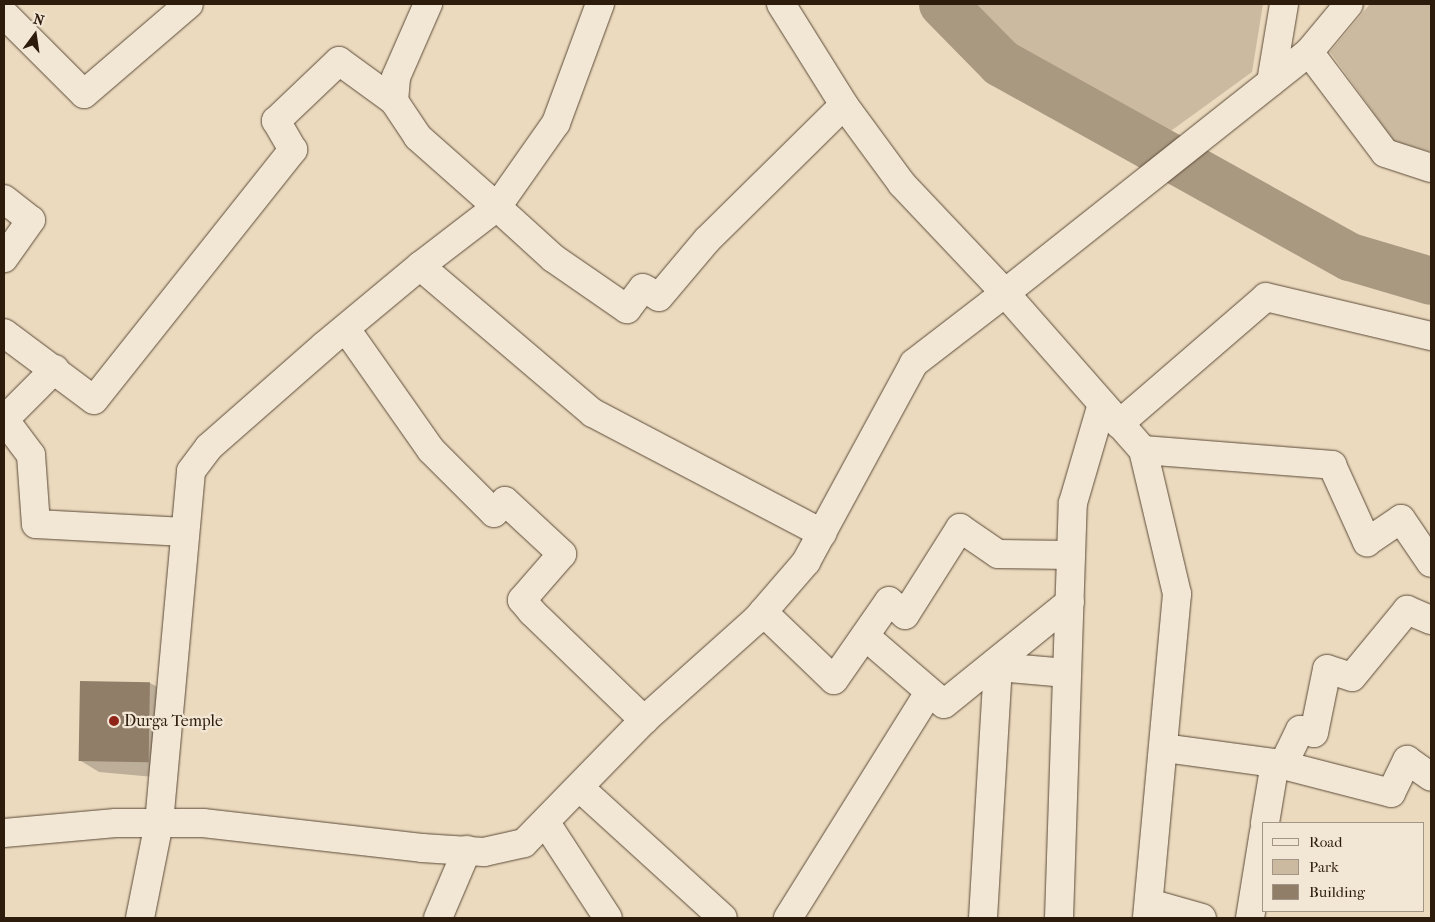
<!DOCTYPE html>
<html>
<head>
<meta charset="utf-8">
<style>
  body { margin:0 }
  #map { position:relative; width:1435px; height:922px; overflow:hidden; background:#ebdabe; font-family:"IM FELL French Canon",serif }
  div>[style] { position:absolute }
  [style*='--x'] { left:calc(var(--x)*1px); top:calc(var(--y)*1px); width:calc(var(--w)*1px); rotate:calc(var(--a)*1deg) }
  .green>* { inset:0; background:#cbbaa0 }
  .shadow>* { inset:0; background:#0003 }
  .river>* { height:48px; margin:-24px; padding:0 24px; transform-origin:24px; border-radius:24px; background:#aa9981 }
  .building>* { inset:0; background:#907e69; transform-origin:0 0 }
  .roads { filter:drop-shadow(0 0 1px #5c4b38) drop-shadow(0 0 1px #5c4b38) }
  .minor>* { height:28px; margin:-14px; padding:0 14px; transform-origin:14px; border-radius:14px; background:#f2e7d5 }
  .dots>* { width:14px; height:14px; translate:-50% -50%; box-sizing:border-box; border:2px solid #f2e7d5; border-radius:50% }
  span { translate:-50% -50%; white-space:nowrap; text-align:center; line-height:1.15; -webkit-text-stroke:4.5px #f2e7d5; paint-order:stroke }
  .poi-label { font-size:16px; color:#2d1b0c }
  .left { translate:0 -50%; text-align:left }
  .frame { position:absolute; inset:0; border:5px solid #2d1b0c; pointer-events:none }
  .legend { position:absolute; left:1262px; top:822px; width:162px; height:90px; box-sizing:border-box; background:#f2e7d5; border:1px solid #a39585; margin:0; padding:6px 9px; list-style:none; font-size:15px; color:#2d1b0c }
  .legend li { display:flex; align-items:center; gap:10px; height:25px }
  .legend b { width:25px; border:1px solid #a39585 }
  .north { position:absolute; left:10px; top:10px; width:50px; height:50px; -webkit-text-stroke:4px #f2e7d5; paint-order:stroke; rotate:14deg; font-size:14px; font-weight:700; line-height:20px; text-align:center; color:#2d1b0c }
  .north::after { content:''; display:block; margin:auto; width:18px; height:22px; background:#2d1b0c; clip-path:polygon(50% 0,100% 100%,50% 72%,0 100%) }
</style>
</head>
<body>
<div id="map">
  <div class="green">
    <div style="clip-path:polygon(974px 4px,1263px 4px,1252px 72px,1168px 133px,1020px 50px)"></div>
    <div style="clip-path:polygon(1370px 4px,1431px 4px,1431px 152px,1394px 141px,1330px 52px)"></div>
  </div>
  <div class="shadow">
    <div style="clip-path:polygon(150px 683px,169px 693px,165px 778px,99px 772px,81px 761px)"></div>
  </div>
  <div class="river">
    <div style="--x:943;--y:4;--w:83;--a:45.5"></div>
    <div style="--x:1001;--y:63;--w:399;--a:29.1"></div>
    <div style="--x:1350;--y:257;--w:84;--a:16.5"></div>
  </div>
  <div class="building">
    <div style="left:80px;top:681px;width:70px;height:80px;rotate:1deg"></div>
  </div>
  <div class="roads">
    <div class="minor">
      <div style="--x:600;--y:4;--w:127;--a:110.3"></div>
      <div style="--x:556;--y:123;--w:103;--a:125.1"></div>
      <div style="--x:497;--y:207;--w:76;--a:42.3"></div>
      <div style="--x:553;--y:258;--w:90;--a:34.6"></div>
      <div style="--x:627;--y:309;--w:26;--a:-53"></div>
      <div style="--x:643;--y:288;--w:18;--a:29"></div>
      <div style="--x:659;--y:297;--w:75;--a:-49.9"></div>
      <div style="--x:707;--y:240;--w:192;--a:-44.6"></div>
      <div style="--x:781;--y:4;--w:119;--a:58"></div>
      <div style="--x:844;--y:105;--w:98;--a:53.7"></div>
      <div style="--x:902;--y:184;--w:150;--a:46.6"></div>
      <div style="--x:1005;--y:293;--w:209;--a:48.7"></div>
      <div style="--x:1143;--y:450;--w:148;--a:76.7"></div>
      <div style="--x:1177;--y:594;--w:325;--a:95.3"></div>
      <div style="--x:4;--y:14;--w:113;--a:45"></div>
      <div style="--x:84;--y:94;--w:138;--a:-40.6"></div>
      <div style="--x:1309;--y:52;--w:126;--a:53"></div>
      <div style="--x:1385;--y:153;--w:48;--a:18.1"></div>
      <div style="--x:1271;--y:82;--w:79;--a:-80.5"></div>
      <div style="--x:4;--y:199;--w:34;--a:38"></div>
      <div style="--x:31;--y:220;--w:47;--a:125.4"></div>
      <div style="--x:420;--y:266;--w:227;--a:40.4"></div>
      <div style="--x:593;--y:413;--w:259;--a:27.7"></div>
      <div style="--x:346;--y:329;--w:148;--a:54.9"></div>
      <div style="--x:431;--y:450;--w:89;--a:45"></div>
      <div style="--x:494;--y:513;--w:16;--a:-47"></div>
      <div style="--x:505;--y:501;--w:78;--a:42.9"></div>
      <div style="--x:562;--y:554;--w:61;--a:131"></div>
      <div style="--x:522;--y:600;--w:16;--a:50"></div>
      <div style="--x:532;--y:612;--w:156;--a:44"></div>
      <div style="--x:4;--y:333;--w:112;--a:36.7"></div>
      <div style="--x:94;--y:400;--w:320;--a:-51.5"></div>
      <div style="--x:293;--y:150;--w:34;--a:-120"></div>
      <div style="--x:276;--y:121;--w:87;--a:-43.6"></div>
      <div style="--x:339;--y:61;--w:68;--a:36"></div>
      <div style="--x:4;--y:419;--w:45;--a:53.1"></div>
      <div style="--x:31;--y:455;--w:69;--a:85.9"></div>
      <div style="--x:36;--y:524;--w:149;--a:3.1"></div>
      <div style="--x:4;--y:420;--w:72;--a:-45"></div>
      <div style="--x:1119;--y:424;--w:194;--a:-40.8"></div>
      <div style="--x:1266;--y:297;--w:170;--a:13.3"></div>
      <div style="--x:1143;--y:450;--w:190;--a:4.5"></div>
      <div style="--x:1332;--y:465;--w:85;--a:65.6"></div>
      <div style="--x:1367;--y:542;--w:41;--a:-34.1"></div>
      <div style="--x:1401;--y:519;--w:53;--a:55.7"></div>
      <div style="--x:763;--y:612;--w:98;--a:43.8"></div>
      <div style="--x:834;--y:680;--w:96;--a:-55.2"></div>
      <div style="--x:889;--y:601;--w:21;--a:41"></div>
      <div style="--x:905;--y:615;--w:103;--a:-57.7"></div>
      <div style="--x:960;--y:528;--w:46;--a:34.4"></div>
      <div style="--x:998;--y:554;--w:73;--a:0.8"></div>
      <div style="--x:865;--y:636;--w:104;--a:40.7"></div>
      <div style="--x:944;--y:704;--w:162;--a:-39"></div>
      <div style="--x:1164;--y:748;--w:112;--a:7.7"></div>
      <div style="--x:1275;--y:763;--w:61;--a:99.5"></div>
      <div style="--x:1275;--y:763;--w:120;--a:14.5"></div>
      <div style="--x:1391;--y:793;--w:37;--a:-64"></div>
      <div style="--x:1407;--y:760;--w:29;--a:35"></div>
      <div style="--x:1283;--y:765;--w:39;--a:-64"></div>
      <div style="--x:1300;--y:730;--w:14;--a:12"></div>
      <div style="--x:1314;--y:733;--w:65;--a:-78.5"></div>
      <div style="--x:1327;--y:669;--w:26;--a:18"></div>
      <div style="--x:1352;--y:677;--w:87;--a:-50.6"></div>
      <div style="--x:1407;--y:610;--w:26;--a:23"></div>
      <div style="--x:580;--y:788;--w:193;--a:42.3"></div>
      <div style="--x:546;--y:823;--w:113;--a:56.9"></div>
      <div style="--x:4;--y:833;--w:112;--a:-5.1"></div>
      <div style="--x:116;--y:823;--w:87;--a:0"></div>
      <div style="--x:203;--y:823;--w:220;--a:6.5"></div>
      <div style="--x:422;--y:848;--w:62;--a:3.7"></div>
      <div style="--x:484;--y:852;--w:41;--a:-12.7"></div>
      <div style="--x:524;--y:843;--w:172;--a:-45.7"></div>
      <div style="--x:644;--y:720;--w:150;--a:-41.8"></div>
      <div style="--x:756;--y:620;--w:77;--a:-49.2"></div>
      <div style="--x:806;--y:562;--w:226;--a:-61.5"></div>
      <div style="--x:914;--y:363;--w:115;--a:-37.6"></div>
      <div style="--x:1005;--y:293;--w:388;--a:-38.4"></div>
      <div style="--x:1309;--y:52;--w:62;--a:-50.2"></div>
      <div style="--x:1149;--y:903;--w:55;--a:15.8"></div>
      <div style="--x:140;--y:918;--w:97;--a:-78.7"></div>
      <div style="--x:159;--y:823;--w:353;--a:-84.8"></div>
      <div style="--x:191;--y:471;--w:30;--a:-53"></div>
      <div style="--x:209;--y:447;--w:154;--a:-41.3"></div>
      <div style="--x:325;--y:345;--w:124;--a:-39.7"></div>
      <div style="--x:420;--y:266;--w:97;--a:-37.5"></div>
      <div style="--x:497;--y:207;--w:106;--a:-138.5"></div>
      <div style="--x:418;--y:137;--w:43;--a:-123.7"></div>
      <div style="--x:394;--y:101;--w:24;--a:-85"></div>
      <div style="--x:396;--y:77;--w:80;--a:-66.3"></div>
      <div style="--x:438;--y:918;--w:74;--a:-66.9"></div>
      <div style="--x:788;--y:918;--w:266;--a:-58"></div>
      <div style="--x:983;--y:918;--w:251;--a:-86.6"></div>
      <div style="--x:998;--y:667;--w:69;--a:5"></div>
      <div style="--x:1059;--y:918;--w:415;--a:-88.1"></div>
      <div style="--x:1073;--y:503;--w:103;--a:-73.7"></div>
      <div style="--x:1250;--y:918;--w:87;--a:-80.8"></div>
    </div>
  </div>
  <div class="dots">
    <div style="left:114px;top:721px;background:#8f2418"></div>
  </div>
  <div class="poi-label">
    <span class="left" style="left:124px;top:721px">Durga Temple</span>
  </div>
  <div class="frame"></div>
  <ul class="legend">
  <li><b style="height:6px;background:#f2e7d5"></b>Road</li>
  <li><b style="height:14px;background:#cbbaa0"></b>Park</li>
  <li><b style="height:14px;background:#907e69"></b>Building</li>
  </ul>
  <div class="north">N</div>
</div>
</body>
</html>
